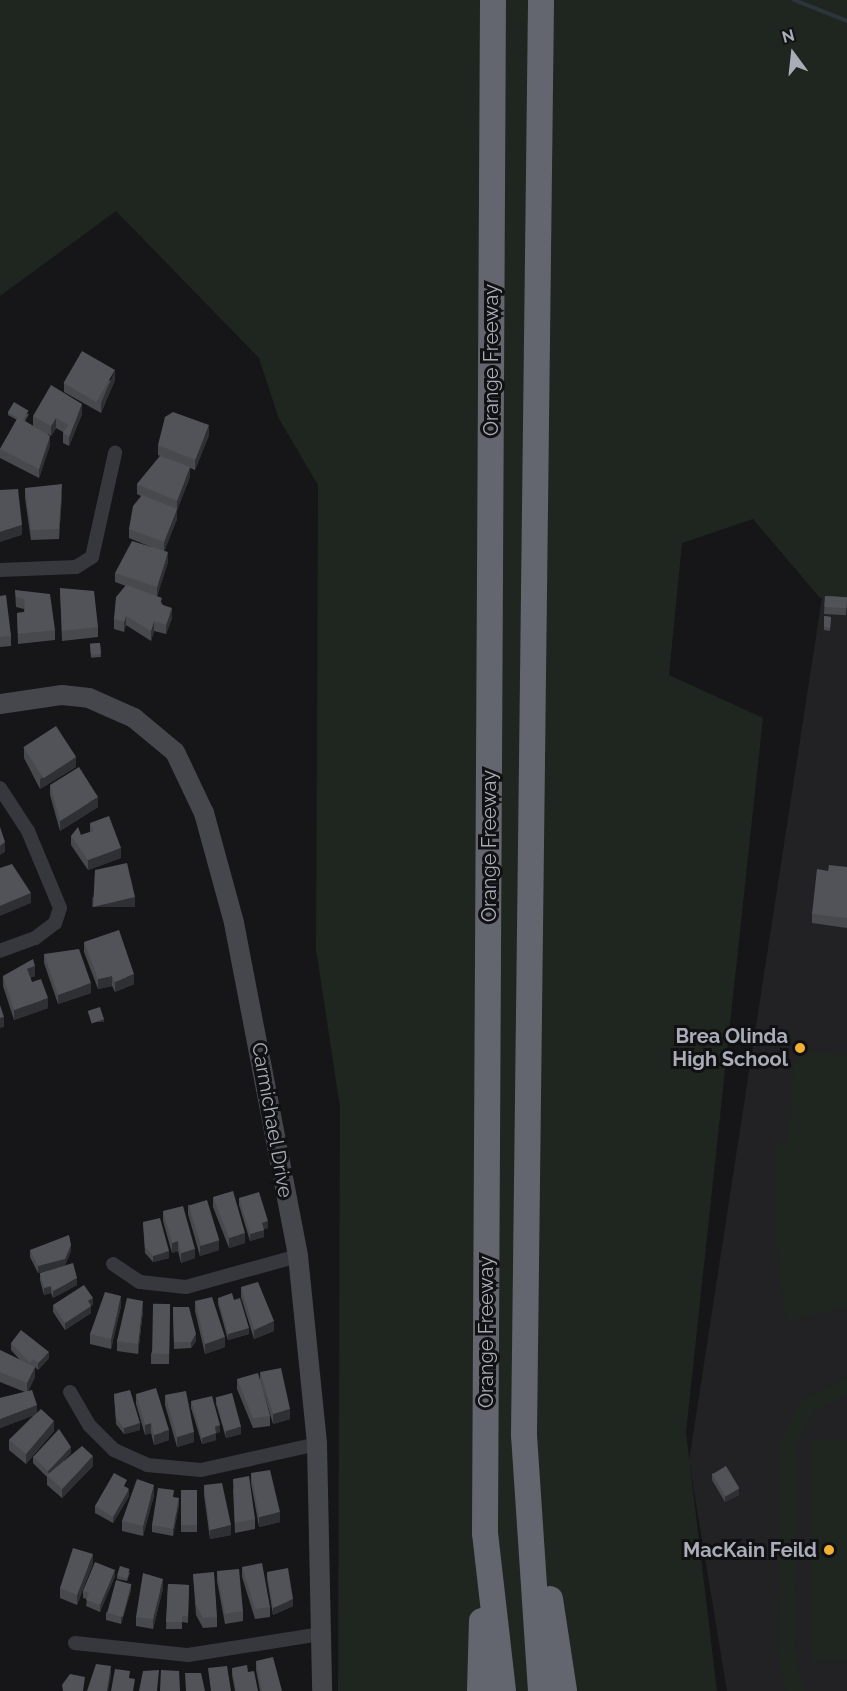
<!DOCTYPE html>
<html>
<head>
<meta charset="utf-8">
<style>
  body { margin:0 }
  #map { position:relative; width:847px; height:1691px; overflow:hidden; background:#161618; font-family:Raleway,sans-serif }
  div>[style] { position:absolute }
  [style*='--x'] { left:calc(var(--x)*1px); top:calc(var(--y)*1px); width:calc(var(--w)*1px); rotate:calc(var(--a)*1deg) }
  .built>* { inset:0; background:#222225 }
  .green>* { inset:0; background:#1e261f; transform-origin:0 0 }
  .stream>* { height:4px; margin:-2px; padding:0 2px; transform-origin:2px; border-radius:2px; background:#2c353c }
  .street>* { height:14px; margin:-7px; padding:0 7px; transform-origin:7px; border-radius:7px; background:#37383d }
  .secondary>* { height:20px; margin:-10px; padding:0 10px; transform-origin:10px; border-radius:10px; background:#45474d }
  .highway>* { height:26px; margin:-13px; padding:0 13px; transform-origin:13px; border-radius:13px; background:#63666e }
  .wall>* { inset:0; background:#47494d; transform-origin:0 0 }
  .shaded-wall>* { inset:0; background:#2f3033; transform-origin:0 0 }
  .building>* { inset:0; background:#525359; transform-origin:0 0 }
  .dots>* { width:16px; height:16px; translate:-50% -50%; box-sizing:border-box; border:3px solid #111113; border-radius:50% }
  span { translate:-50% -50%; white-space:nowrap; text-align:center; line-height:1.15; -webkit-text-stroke:6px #111113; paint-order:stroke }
  .street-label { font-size:20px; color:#a8adb8 }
  .poi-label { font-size:20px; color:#a8adb8; font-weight:700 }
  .right { translate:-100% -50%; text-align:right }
  .north { position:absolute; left:763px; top:24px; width:60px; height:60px; -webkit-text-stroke:4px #111113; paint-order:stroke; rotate:345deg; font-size:16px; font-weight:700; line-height:24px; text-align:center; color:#a8adb8 }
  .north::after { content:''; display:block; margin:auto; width:21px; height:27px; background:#a8adb8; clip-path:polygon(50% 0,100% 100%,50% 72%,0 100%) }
</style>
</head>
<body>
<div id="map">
  <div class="built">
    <div style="clip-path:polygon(825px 578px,847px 579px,847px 1691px,727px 1691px,689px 1461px)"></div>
  </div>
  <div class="green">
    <div style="clip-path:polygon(0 0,847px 0,847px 600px,820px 598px,753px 519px,682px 543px,669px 675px,763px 718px,686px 1432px,717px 1691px,338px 1691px,340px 1107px,316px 949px,318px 485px,279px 419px,259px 358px,116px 211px,0 296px)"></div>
    <div style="clip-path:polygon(807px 1052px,847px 1054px,847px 1307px,786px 1322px,776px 1242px,776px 1143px,788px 1145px,794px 1063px)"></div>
    <div style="clip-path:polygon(847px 1377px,847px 1394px,814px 1412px,796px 1448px,795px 1656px,805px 1691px,786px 1691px,778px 1656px,779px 1445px,802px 1400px)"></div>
    <div style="left:811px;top:1440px;width:36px;height:221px"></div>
  </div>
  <div class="stream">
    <div style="--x:794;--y:0;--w:57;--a:21.6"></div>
  </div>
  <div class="street">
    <div style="--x:0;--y:570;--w:76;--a:-2.3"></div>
    <div style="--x:76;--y:567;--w:19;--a:-32"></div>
    <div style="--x:92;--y:557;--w:107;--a:-77.5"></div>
    <div style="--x:0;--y:788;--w:51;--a:56.9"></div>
    <div style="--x:28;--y:831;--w:83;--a:67.4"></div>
    <div style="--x:60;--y:908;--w:16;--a:108"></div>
    <div style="--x:55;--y:923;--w:25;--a:143"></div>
    <div style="--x:35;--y:938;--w:37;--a:160"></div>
    <div style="--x:113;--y:1264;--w:32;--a:34"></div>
    <div style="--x:140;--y:1282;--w:46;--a:6.2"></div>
    <div style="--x:186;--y:1287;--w:116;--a:-15.5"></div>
    <div style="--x:70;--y:1392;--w:39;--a:60"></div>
    <div style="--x:90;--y:1426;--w:34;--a:45"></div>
    <div style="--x:114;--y:1450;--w:36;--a:24"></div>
    <div style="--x:147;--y:1465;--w:54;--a:5.3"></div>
    <div style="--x:201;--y:1470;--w:119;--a:-12.6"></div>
    <div style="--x:75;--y:1643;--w:114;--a:6.1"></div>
    <div style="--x:188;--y:1655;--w:135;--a:-9"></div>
  </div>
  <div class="secondary">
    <div style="--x:0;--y:704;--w:63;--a:-8.3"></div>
    <div style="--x:62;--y:695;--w:27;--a:6"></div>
    <div style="--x:89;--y:698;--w:49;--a:24"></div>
    <div style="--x:134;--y:718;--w:53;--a:39.7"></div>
    <div style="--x:175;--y:752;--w:68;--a:64.6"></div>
    <div style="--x:204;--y:813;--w:114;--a:74.7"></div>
    <div style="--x:234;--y:923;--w:339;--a:79.1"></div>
    <div style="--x:298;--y:1256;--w:189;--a:84.2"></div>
    <div style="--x:317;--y:1444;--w:247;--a:88.8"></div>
  </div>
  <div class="highway">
    <div style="--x:493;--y:0;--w:1533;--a:90.3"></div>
    <div style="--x:485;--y:1533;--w:159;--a:83.5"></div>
    <div style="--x:550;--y:1599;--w:93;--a:81.3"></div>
    <div style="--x:480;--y:1691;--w:70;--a:-88.4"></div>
    <div style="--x:541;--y:1691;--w:257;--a:-93.8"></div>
    <div style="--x:524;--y:1435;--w:1435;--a:-89.32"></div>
  </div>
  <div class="wall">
    <div style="clip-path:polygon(115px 380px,101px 413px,64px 392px,64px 383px)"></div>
    <div style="clip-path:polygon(8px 412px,29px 414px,25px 421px,33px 426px,33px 416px,82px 414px,69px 446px,63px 443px,63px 432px,56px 428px,51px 436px,48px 434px,50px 445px,39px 478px,0 458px,0 449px,17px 420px,8px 415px)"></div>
    <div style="clip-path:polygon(209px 435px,195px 470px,190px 468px,190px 477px,177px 510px,177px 519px,164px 551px,168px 562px,157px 596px,172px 618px,166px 634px,154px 631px,151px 641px,126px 625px,124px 632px,114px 629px,114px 619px,126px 586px,115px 582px,115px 573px,151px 547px,129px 538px,129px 529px,141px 496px,137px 494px,137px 484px,160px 456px,158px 455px,158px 445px)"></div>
    <div style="clip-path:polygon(25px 488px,62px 494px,59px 539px,31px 540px,25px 498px)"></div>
    <div style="clip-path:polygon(60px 588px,98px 627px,98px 637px,62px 641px)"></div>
    <div style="clip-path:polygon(15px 590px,55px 630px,55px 640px,18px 644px,17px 613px,24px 612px,24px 609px,16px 607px)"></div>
    <div style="clip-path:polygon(0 596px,11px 636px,11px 646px,0 647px)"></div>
    <div style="left:825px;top:596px;width:22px;height:18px;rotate:3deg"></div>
    <div style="clip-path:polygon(824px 616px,831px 617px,830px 631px,824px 630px)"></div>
    <div style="left:100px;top:643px;width:14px;height:10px;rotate:86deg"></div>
    <div style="clip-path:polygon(24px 748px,76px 767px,40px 789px,24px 758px)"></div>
    <div style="clip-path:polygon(50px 785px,98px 807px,60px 831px,50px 795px)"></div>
    <div style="clip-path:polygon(90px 823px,121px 858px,88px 870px,71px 845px,71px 836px,81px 835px,90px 832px)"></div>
    <div style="clip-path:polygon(847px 867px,847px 928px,812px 923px,812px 914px,828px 871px)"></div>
    <div style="clip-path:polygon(84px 942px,134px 984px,115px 992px,112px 986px,98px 989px,84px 952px)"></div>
    <div style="clip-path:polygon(44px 954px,91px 993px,58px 1004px,44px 963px)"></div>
    <div style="clip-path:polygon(3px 976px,35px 976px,30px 978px,32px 982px,48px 1008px,14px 1020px,3px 986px)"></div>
    <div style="clip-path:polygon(213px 1197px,245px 1243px,229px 1248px,213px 1207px)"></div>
    <div style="clip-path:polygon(239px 1198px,268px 1228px,264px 1229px,264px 1237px,250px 1241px,239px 1205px)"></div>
    <div style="clip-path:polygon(188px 1204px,219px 1250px,200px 1256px,188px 1214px)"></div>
    <div style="clip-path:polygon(163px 1211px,195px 1258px,181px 1263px,178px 1251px,172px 1253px,163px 1221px)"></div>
    <div style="clip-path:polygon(143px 1222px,169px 1258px,153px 1262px,145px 1253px)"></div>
    <div style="clip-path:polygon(30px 1250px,71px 1251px,65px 1265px,38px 1273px,30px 1257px)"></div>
    <div style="clip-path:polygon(40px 1273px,77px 1285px,53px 1298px,51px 1293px,44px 1295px,40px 1280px)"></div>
    <div style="clip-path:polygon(241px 1287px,274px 1331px,254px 1339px,241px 1297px)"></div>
    <div style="clip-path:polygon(218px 1298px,234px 1300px,249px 1334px,228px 1340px,218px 1304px)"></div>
    <div style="clip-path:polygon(195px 1301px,225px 1347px,205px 1354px,195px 1311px)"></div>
    <div style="clip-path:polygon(93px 1304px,91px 1306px,91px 1313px,65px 1330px,53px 1312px,53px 1305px)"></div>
    <div style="clip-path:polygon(170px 1304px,169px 1364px,151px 1364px,151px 1354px)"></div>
    <div style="clip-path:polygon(121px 1306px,111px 1349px,90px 1344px,90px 1334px)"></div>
    <div style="clip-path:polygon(173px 1307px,196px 1341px,191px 1348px,174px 1349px)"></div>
    <div style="clip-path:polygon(143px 1311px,138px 1354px,117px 1351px,117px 1341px)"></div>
    <div style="clip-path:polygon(11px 1343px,49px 1358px,38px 1370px,35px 1367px,35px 1377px,28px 1391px,37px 1413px,54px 1431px,26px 1464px,9px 1450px,9px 1440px,34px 1415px,0 1428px,0 1398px,25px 1392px,0 1382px,0 1350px,20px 1360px,11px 1350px)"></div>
    <div style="clip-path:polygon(260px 1372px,290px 1419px,273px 1424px,263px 1390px,270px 1416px,270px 1426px,253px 1428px,237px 1389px,237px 1379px,260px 1381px)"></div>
    <div style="clip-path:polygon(114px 1394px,140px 1430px,124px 1434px,116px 1424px)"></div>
    <div style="clip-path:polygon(136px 1394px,169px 1440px,154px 1445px,151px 1433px,145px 1435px,136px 1404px)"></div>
    <div style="clip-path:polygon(165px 1395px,194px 1442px,177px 1447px,165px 1405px)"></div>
    <div style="clip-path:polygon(216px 1398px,241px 1434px,226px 1438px,216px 1404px)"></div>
    <div style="clip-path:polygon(191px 1401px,220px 1432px,216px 1433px,216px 1440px,202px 1444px,191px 1408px)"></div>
    <div style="clip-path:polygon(71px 1453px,63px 1461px,93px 1466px,62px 1498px,47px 1485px,47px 1477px,33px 1463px,33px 1457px)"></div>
    <div style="clip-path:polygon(251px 1473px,280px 1522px,259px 1527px,251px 1483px)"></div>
    <div style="clip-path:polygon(712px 1473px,739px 1495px,725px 1502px,712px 1480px)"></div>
    <div style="clip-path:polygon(204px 1485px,231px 1535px,210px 1539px,204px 1495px)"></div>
    <div style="clip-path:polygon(127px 1487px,129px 1496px,113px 1523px,95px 1513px,95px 1506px)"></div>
    <div style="clip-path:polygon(233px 1488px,255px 1519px,255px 1529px,235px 1533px)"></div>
    <div style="left:181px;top:1490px;width:16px;height:42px"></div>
    <div style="clip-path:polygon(154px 1495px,143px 1536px,122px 1531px,122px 1521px)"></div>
    <div style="clip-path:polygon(174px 1497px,179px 1505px,173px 1536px,152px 1532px,152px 1525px)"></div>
    <div style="clip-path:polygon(93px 1563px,77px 1605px,60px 1598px,60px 1588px)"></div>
    <div style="clip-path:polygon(242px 1567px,270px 1607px,270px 1617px,255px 1619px,242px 1577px)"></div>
    <div style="clip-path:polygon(217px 1571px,243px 1611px,243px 1621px,225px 1624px,217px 1581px)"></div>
    <div style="clip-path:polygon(130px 1572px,127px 1581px,117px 1579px,117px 1576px)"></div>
    <div style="clip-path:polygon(267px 1572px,293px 1606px,273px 1615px,267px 1579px)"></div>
    <div style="clip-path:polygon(193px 1574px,217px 1617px,217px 1627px,203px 1628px,196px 1615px)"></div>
    <div style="clip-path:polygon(115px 1576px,100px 1612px,86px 1606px,87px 1599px,83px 1598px,83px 1591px)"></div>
    <div style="clip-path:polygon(168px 1584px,189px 1585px,188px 1623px,182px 1622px,182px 1629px,166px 1629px)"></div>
    <div style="clip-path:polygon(163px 1588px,153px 1629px,136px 1626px,136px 1617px)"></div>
    <div style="clip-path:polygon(131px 1590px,121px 1624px,106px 1620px,106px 1613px)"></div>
    <div style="clip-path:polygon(256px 1661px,282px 1691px,260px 1691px,256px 1670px)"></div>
    <div style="clip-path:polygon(232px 1668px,248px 1672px,258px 1691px,235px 1691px,232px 1675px)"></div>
  </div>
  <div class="shaded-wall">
    <div style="clip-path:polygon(115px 370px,115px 380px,101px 413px,101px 403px)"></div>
    <div style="clip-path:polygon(82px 404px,82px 414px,69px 446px,69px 437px)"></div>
    <div style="clip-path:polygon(56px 418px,56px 428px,51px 436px,51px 426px)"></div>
    <div style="clip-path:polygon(209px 425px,209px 435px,195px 470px,195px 460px)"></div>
    <div style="clip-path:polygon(50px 436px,50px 445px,39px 478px,39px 469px)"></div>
    <div style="clip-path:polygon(190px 467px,190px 477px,177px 510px,177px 519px,164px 552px,164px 542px,177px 509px,177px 501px)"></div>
    <div style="clip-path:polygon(62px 484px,62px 494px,59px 539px,59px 529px)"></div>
    <div style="clip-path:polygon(22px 525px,22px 535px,0 542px,0 532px)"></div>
    <div style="clip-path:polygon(168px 552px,168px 562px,157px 597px,157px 587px)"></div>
    <div style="clip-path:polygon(172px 608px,172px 618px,166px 634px,166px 625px)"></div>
    <div style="clip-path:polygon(126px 616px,126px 625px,124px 632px,124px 622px)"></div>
    <div style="clip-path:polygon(154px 621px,154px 631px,151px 641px,151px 631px)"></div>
    <div style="clip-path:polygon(76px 757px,76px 767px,40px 789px,40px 779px)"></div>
    <div style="clip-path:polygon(98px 797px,98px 807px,60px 831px,60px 821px)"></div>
    <div style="clip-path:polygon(5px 842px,5px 852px,0 855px,0 846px)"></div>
    <div style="clip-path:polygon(121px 848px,121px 858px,88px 870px,88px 860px)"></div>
    <div style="clip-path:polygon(31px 893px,31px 903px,0 916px,0 906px)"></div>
    <div style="left:135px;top:897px;width:10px;height:43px;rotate:90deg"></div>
    <div style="clip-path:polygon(35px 966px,35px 976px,27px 979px,27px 969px)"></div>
    <div style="clip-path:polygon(134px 974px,134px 984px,115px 992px,115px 982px)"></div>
    <div style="clip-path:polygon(112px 976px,112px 986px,98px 989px,98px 979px)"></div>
    <div style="clip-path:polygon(91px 983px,91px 993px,58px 1004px,58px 995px)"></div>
    <div style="clip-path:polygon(48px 998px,48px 1008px,14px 1020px,14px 1010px)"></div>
    <div style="clip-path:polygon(4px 1017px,4px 1027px,0 1028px,0 1018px)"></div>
    <div style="left:104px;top:1019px;width:3px;height:13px;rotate:90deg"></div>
    <div style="clip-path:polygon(268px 1221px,268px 1228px,262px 1230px,262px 1223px)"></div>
    <div style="clip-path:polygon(264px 1230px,264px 1237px,250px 1241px,250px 1234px)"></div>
    <div style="clip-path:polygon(245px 1233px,245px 1243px,229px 1248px,229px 1238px)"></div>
    <div style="clip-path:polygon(219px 1240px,219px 1250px,200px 1256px,200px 1246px)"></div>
    <div style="clip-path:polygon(178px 1241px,178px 1251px,172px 1253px,172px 1243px)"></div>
    <div style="clip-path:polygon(71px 1245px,71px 1251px,65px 1265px,38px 1273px,38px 1266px)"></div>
    <div style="clip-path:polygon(195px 1249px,195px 1258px,181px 1263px,181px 1253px)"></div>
    <div style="clip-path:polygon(169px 1251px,169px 1258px,153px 1262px,153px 1256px)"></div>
    <div style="clip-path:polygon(77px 1278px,77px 1285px,53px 1298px,53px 1291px)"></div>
    <div style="clip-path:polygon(51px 1286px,51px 1293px,44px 1295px,44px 1288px)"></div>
    <div style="clip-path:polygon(121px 1296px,121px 1306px,111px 1349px,111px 1339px)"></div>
    <div style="clip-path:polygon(93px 1298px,93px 1304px,88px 1308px,88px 1301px)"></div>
    <div style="clip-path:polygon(143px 1301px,143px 1311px,138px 1354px,138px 1344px)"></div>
    <div style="clip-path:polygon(91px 1306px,91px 1313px,65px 1330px,65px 1323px)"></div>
    <div style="clip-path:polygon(274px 1321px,274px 1331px,254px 1339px,254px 1330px)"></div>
    <div style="clip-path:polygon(249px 1328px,249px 1334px,228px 1340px,228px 1334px)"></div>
    <div style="clip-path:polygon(196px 1334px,196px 1341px,191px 1348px,191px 1342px)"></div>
    <div style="clip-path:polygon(225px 1337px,225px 1347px,205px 1354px,205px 1344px)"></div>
    <div style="clip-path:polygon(49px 1352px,49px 1358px,38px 1370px,38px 1363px)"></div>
    <div style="clip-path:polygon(35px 1367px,35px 1377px,27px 1392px,27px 1383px)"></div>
    <div style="clip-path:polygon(37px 1405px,37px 1414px,0 1428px,0 1419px)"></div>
    <div style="clip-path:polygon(290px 1409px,290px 1419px,273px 1424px,273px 1414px)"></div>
    <div style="clip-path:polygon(54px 1421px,54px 1431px,26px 1464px,26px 1454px)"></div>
    <div style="clip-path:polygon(140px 1423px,140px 1430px,124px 1434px,124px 1428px)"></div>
    <div style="clip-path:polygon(151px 1423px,151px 1433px,145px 1435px,145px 1425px)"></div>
    <div style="clip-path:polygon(220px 1425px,220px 1432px,215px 1434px,215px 1427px)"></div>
    <div style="clip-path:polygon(241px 1427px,241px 1434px,226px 1438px,226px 1431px)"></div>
    <div style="clip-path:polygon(169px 1430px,169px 1440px,154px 1445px,154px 1435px)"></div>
    <div style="clip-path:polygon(194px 1432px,194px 1442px,177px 1447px,177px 1437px)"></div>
    <div style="clip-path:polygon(216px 1433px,216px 1440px,202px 1444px,202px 1438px)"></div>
    <div style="clip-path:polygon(71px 1447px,71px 1453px,49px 1477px,48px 1471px)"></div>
    <div style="clip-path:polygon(93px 1456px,93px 1466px,62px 1498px,62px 1489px)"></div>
    <div style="clip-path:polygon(154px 1485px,154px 1495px,143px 1536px,143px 1526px)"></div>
    <div style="clip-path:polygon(739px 1488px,739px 1495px,725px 1502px,725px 1496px)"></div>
    <div style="clip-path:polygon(129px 1489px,129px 1496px,113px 1523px,113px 1517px)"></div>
    <div style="clip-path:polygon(179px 1498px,179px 1505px,173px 1536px,173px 1529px)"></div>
    <div style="clip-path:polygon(280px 1512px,280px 1522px,259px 1527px,259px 1517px)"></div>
    <div style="clip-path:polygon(231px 1525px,231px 1535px,210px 1539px,210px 1530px)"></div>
    <div style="clip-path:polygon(93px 1554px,93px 1563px,77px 1605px,77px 1595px)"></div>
    <div style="clip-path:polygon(115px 1570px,115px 1576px,100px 1612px,100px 1605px)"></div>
    <div style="clip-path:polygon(163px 1579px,163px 1588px,153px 1629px,153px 1619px)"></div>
    <div style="clip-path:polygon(131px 1584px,131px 1590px,121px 1624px,121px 1617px)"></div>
    <div style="clip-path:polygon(293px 1599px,293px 1606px,273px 1615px,273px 1608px)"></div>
    <div style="clip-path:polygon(111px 1666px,111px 1676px,108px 1691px,107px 1691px)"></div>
  </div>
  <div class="building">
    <div style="left:82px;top:351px;width:38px;height:37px;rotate:30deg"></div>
    <div style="clip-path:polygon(51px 385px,82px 404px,69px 437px,63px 433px,68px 425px,56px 418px,51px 426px,33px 416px)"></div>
    <div style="left:14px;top:402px;width:17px;height:12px;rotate:31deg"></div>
    <div style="clip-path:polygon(173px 412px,209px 425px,195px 460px,158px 445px,165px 417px)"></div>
    <div style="clip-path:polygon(18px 417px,50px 436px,39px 469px,0 449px)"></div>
    <div style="clip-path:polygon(160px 456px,190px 467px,177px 501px,137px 484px)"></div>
    <div style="clip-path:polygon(62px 484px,59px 529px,31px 530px,25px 488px)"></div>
    <div style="clip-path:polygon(18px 489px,22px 525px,0 532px,0 490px)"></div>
    <div style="clip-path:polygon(142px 495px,177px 509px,164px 542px,129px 529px,133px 506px)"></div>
    <div style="clip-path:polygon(132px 541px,168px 552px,157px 587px,115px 573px)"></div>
    <div style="clip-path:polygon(126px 585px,162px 598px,160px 604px,172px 608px,166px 625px,154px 621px,151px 631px,126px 616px,124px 622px,114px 619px,116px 597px)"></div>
    <div style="clip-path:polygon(60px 588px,94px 591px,98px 627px,62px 631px)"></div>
    <div style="clip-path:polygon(15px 590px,50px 594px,55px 630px,18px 634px,17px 613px,25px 612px,24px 599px,16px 597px)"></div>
    <div style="clip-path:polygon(6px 595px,11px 636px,0 637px,0 596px)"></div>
    <div style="left:825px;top:596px;width:22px;height:11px;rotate:3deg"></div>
    <div style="clip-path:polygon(824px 616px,831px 617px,830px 628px,824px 627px)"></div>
    <div style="left:100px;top:643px;width:11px;height:10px;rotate:85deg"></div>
    <div style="left:56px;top:726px;width:37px;height:39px;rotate:57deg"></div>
    <div style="clip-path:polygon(79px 767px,98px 797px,60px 821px,50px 785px)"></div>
    <div style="clip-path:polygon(109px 816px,121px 848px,88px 860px,71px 836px,78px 827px,81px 835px,93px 831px,90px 823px)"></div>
    <div style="clip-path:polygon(0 827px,5px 842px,0 846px)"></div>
    <div style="clip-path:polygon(127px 863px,135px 897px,93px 907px,95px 870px)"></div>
    <div style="clip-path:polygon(12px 864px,31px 893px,0 906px,0 868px)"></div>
    <div style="clip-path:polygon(829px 865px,847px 867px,847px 918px,812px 914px,817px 869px,828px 871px)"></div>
    <div style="clip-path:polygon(119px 930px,134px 974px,115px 982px,112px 976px,98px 979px,84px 942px)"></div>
    <div style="clip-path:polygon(79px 949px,91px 983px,58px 995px,44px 954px)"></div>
    <div style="clip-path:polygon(33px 959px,35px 966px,27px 969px,32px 982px,41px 979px,48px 998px,14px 1010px,3px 976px)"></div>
    <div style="clip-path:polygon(0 1005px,4px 1017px,0 1018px)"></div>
    <div style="left:100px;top:1007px;width:13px;height:13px;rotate:72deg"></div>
    <div style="clip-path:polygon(233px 1191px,245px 1233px,229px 1238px,213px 1197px)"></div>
    <div style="clip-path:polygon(259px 1192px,268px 1221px,262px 1223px,264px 1230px,250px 1234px,239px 1198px)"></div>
    <div style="left:207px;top:1200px;width:42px;height:19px;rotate:73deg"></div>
    <div style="clip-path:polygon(183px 1206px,195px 1249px,181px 1253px,178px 1241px,172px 1243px,163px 1211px)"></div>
    <div style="clip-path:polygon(160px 1218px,169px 1251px,153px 1256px,145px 1247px,143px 1222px)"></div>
    <div style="clip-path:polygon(69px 1235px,71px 1245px,65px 1259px,38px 1266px,30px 1250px)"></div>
    <div style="clip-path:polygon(73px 1263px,77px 1278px,53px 1291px,51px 1286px,44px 1288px,40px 1273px)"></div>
    <div style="clip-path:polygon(258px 1282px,274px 1321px,254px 1330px,241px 1287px)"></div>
    <div style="clip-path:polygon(84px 1285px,93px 1298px,88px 1301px,91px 1306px,65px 1323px,53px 1305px)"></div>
    <div style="clip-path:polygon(105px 1292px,121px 1296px,111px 1339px,90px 1334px)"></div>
    <div style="clip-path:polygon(232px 1293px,234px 1300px,240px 1298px,249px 1328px,228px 1334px,218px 1298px)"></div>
    <div style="clip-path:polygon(212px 1297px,225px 1337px,205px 1344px,195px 1301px)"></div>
    <div style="clip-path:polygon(127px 1298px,143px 1301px,138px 1344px,117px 1341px)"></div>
    <div style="left:170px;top:1304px;width:50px;height:17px;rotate:91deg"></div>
    <div style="clip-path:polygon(173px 1307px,189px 1307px,196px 1334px,191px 1342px,174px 1342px)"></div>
    <div style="clip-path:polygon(21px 1330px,49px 1352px,38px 1363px,33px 1359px,30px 1363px,11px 1343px)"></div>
    <div style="clip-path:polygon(0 1350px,35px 1367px,27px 1383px,0 1372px)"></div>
    <div style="clip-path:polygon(281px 1368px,290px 1409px,273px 1414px,260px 1372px)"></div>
    <div style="clip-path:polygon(258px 1373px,270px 1416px,253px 1418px,237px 1379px)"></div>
    <div style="clip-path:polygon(156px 1388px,169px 1430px,154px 1435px,151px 1423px,145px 1425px,136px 1394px)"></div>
    <div style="clip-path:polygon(32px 1390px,37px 1405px,0 1419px,0 1398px)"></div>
    <div style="clip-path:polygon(130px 1390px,140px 1423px,124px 1428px,116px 1418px,114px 1394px)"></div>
    <div style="clip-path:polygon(186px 1391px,194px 1432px,177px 1437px,165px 1395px)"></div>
    <div style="left:232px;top:1393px;width:35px;height:17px;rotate:75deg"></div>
    <div style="clip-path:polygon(212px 1396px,220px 1425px,215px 1427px,216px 1433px,202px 1438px,191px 1401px)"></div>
    <div style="clip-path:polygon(41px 1409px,54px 1421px,26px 1454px,9px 1440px)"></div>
    <div style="clip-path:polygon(59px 1429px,71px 1447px,48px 1471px,33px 1457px)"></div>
    <div style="clip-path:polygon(82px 1446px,93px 1456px,62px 1489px,47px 1475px)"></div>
    <div style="left:726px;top:1466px;width:26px;height:16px;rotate:59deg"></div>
    <div style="clip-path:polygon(270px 1470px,280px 1512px,259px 1517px,251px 1473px)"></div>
    <div style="clip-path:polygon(114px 1473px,127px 1480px,124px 1486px,129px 1489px,113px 1517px,95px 1506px)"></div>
    <div style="clip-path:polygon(249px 1476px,255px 1519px,235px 1523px,233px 1479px)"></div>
    <div style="clip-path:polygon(137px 1479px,154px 1485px,143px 1526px,122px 1521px)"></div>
    <div style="clip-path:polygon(222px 1483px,231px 1525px,210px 1530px,204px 1485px)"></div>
    <div style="clip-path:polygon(158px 1488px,174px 1490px,173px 1497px,179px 1498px,173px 1529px,152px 1525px)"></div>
    <div style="left:181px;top:1490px;width:16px;height:35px"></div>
    <div style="clip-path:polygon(73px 1548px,93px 1554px,77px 1595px,60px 1588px)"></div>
    <div style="clip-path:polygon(95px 1562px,115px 1570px,100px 1605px,86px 1600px,89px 1593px,83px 1591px)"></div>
    <div style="clip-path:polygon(262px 1563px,270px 1607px,255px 1609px,242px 1567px)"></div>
    <div style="left:120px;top:1566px;width:10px;height:10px;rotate:17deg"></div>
    <div style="clip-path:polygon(288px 1568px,293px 1599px,273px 1608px,267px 1572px)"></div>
    <div style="clip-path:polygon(239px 1569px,243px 1611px,225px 1614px,217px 1571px)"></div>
    <div style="clip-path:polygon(214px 1572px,217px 1617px,203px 1618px,196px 1605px,193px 1574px)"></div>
    <div style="clip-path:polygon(143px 1573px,163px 1579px,153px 1619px,136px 1617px)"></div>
    <div style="left:116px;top:1580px;width:16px;height:34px;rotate:15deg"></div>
    <div style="clip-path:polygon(168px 1584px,189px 1585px,188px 1616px,182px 1616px,182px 1622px,166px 1622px)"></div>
    <div style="clip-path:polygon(273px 1657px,282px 1691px,262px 1691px,256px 1661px)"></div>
    <div style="clip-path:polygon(96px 1664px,111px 1666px,107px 1691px,87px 1691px)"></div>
    <div style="clip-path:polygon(247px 1665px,248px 1672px,254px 1671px,258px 1691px,236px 1691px,232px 1668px)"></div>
    <div style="clip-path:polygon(227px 1666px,231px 1691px,211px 1691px,208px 1668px)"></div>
    <div style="clip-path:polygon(115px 1669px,130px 1671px,129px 1678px,135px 1679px,133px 1691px,111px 1691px)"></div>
    <div style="clip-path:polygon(159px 1670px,157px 1691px,139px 1691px,143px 1671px)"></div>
    <div style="clip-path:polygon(161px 1670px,179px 1671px,180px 1691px,160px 1691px)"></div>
    <div style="clip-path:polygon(185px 1673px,201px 1673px,205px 1691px,186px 1691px)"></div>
    <div style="clip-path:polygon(70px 1674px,85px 1677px,83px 1691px,63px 1691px,62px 1685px)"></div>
  </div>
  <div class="dots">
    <div style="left:800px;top:1048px;background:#f2b134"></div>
    <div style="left:829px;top:1550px;background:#f2b134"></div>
  </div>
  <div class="street-label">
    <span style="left:491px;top:360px;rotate:-90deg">Orange Freeway</span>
    <span style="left:489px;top:846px;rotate:-90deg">Orange Freeway</span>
    <span style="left:272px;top:1120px;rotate:80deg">Carmichael Drive</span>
    <span style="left:486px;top:1332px;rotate:-90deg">Orange Freeway</span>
  </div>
  <div class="poi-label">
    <span class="right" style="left:788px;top:1048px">Brea Olinda<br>High School</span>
    <span class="right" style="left:817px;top:1550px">MacKain Feild</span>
  </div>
  <div class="north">N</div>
</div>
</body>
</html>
